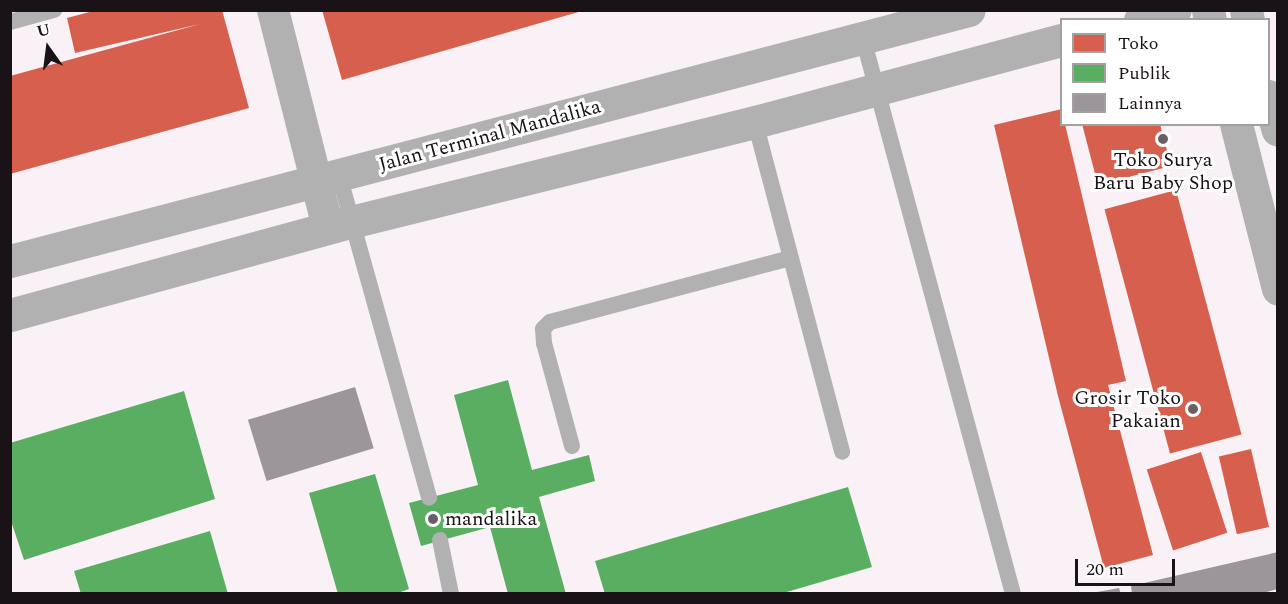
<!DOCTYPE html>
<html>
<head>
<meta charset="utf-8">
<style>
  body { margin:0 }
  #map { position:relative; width:1288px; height:604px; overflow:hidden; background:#faf1f6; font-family:Spectral,serif }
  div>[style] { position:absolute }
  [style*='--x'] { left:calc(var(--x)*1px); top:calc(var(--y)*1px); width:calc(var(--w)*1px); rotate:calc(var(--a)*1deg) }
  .shops>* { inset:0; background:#d6604d; transform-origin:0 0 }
  .public>* { inset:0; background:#5aae61 }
  .building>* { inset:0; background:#9c9599; transform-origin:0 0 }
  .service>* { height:16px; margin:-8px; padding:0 8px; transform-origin:8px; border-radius:8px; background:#b2b1b1 }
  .minor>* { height:32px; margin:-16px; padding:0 16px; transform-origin:16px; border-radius:16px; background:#b2b1b1 }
  .tertiary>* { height:33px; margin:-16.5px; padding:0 16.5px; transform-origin:16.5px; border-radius:16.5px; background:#b2b1b1 }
  .dots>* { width:16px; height:16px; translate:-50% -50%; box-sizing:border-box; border:3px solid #fff; border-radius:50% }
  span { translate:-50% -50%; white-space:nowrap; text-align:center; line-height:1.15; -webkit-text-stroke:6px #fff; paint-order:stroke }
  .street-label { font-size:20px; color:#191216 }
  .poi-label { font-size:20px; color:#191216 }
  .right { translate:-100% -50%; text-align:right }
  .left { translate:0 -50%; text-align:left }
  .frame { position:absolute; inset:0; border:12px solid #191216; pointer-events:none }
  .legend { position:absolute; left:1060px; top:18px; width:210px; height:108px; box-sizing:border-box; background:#fff; border:2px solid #a3a0a2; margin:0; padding:8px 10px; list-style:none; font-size:18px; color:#191216 }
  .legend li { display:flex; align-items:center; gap:12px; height:30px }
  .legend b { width:30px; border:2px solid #a3a0a2 }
  .north { position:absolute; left:18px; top:18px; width:60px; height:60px; -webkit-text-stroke:4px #fff; paint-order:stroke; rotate:346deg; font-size:16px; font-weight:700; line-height:24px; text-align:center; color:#191216 }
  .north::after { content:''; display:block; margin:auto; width:21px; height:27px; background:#191216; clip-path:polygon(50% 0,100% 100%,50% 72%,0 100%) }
  .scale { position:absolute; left:1075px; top:559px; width:100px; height:27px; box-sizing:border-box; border:3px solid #191216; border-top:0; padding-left:8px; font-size:18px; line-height:21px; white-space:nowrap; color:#191216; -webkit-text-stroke:4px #fff; paint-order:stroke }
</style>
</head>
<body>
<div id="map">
  <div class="shops">
    <div style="clip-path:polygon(97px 10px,222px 10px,249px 108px,10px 174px,10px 76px,200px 24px,75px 53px,67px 18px)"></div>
    <div style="clip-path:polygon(322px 10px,582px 10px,582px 11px,342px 80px)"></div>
    <div style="clip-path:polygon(1062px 109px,1062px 124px,1065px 124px,1126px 381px,1108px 385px,1153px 555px,1104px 568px,1058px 396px,994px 125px)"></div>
    <div style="clip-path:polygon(1082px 124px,1160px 124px,1171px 166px,1098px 185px)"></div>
    <div style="left:1176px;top:190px;width:253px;height:74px;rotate:75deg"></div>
    <div style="left:1251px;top:449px;width:80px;height:33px;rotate:77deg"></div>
    <div style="left:1201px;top:452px;width:85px;height:57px;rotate:72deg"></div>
  </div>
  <div class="public">
    <div style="clip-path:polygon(508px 380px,532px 470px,589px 455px,595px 481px,539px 497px,566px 594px,508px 594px,490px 527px,421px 546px,409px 503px,478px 485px,454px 395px)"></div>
    <div style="clip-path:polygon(184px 391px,215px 499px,24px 560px,10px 518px,10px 443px)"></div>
    <div style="clip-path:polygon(375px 474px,409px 589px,395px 594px,338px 594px,309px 493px)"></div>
    <div style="clip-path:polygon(848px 487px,872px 567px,780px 594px,605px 594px,595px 561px)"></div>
    <div style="clip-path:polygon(210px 531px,228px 594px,81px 594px,74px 571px)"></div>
  </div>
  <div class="building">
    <div style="left:355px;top:387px;width:64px;height:112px;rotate:73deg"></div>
    <div style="clip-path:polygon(1278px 552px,1278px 589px,1259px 594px,1132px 594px,1131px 586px)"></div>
    <div style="clip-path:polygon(1119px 588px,1121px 594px,1097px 594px,1097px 592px)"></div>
  </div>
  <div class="service">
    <div style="--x:10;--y:22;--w:46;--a:-15.3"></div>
    <div style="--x:863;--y:38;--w:576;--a:74.9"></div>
    <div style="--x:755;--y:122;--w:341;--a:75.2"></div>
    <div style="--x:339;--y:175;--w:335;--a:74.4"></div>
    <div style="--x:572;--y:446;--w:107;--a:-105.2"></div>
    <div style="--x:544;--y:343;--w:14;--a:-94"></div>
    <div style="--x:543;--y:329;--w:10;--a:-45"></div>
    <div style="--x:550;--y:322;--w:249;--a:-14.9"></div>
    <div style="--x:440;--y:540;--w:55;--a:78.5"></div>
  </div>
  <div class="minor">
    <div style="--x:273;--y:10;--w:225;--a:75.8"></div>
  </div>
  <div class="tertiary">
    <div style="--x:1208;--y:10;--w:10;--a:79"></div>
    <div style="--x:1246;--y:10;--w:10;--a:79"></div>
    <div style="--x:1140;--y:20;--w:36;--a:-16"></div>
    <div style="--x:1268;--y:96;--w:35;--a:74"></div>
    <div style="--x:1236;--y:124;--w:170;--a:75.7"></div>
    <div style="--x:10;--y:261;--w:991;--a:-14.67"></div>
    <div style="--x:10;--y:315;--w:353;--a:-15.3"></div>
    <div style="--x:351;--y:222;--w:416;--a:-13.9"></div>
    <div style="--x:755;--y:122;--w:318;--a:-15"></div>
  </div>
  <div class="dots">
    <div style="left:1163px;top:139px;background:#686064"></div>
    <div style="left:1193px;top:409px;background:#686064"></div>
    <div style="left:433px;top:519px;background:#686064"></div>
  </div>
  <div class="street-label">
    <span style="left:490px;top:136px;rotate:-15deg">Jalan Terminal Mandalika</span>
  </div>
  <div class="poi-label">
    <span style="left:1163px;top:172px">Toko Surya<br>Baru Baby Shop</span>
    <span class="right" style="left:1181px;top:410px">Grosir Toko<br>Pakaian</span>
    <span class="left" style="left:445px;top:519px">mandalika</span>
  </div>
  <div class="frame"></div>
  <ul class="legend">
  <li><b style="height:16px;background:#d6604d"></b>Toko</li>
  <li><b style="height:16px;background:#5aae61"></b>Publik</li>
  <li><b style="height:16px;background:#9c9599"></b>Lainnya</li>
  </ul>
  <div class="north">U</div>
  <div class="scale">20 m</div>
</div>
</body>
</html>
